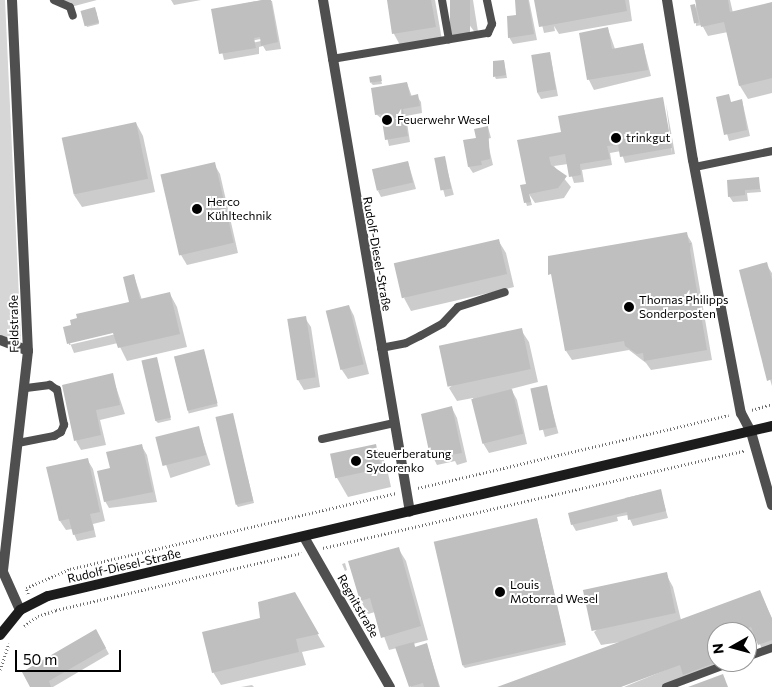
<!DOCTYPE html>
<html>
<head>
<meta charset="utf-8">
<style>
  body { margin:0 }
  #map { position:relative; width:772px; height:687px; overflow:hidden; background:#fff; font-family:Commissioner,sans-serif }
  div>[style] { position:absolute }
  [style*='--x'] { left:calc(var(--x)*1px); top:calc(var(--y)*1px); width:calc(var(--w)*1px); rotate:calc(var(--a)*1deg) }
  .green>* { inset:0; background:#d6d6d6 }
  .shadow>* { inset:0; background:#0003; transform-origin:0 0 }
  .building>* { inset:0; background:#bfbfbf; transform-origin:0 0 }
  .path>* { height:2.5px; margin-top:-1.25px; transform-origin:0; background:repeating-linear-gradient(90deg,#717171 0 1px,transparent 0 3.5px) }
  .lane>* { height:8px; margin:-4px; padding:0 4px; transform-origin:4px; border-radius:4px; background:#4f4f4f }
  .street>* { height:10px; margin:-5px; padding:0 5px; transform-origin:5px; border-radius:5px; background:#4f4f4f }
  .secondary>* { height:10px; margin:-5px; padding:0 5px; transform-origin:5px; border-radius:5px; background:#1c1c1c }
  .dots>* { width:14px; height:14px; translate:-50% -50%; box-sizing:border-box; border:2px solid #fff; border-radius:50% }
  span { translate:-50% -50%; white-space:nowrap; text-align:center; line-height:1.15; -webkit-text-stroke:4px #fff; paint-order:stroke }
  .poi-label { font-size:12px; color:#000 }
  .left { translate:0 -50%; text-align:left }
  .street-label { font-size:12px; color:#000 }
  .north { position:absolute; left:707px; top:622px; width:50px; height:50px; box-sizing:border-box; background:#fff; border:1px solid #999; border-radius:50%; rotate:263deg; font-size:14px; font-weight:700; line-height:20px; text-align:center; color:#000 }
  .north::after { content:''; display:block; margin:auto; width:18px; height:22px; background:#000; clip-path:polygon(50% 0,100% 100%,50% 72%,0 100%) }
  .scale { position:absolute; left:15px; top:650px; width:106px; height:22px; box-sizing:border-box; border:2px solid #000; border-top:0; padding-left:6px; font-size:15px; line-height:18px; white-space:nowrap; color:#000; -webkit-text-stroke:4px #fff; paint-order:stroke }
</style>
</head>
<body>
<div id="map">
  <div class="green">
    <div style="clip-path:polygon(0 0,5px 0,21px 340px,8px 340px,0 335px)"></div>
  </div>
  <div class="shadow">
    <div style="clip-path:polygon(62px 0,97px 0,67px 8px)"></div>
    <div style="clip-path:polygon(171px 0,201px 0,174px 5px)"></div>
    <div style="clip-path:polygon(evenodd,263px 0,272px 1px,281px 49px,266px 51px,263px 46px,259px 47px,259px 54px,224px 60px,212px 10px,263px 0,261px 39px,261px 41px,221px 49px,221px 46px,261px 39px)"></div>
    <div style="clip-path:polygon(388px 0,435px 0,442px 40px,401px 47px,394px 34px)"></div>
    <div style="clip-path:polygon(451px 0,473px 0,479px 38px)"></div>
    <div style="clip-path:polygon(516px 0,529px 0,537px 40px,513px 44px,509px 37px,517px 16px)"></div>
    <div style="clip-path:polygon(536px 0,629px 0,632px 21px,559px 34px,554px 26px,555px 31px,544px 33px)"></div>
    <div style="clip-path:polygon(696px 0,730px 0,733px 13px,772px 4px,772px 93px,748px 99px,740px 86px,728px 32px,708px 36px,702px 25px,696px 26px)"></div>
    <div style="clip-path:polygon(96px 11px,99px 24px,87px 27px,86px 25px)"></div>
    <div style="clip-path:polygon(608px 29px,615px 49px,643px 45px,651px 76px,594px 90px,589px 80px,581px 34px)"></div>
    <div style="clip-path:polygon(550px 54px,558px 96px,541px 99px,537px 92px)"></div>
    <div style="clip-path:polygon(504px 61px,507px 78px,496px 79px,495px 77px)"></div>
    <div style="clip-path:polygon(380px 76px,382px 84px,373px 85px,371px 83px)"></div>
    <div style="clip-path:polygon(407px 83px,412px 97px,417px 96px,421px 102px,422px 113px,406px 116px,410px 142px,389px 146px,383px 120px,376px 114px)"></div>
    <div style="clip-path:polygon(717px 98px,731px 103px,742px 100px,750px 136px,729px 141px)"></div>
    <div style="clip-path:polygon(662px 99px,672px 154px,666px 104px,675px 154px,625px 163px,621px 151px,610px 153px,612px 165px,582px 170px,584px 182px,574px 183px,568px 164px,554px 166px,571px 187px,564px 198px,535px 203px,529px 194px,532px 205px,527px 206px,521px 186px,527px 185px,563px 133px)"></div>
    <div style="clip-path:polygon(136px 123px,143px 136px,155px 192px,82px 207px,74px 195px)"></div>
    <div style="clip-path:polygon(488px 127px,491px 138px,487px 139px,493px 165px,473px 173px,469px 167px,478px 139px)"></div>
    <div style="left:444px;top:158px;width:38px;height:9px;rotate:75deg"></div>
    <div style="clip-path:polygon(408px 162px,416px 189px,381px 197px,378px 191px)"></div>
    <div style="clip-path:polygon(214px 164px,220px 174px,238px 253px,187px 265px,181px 255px,163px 176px)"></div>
    <div style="clip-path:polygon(758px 178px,761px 192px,747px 193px,748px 201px,733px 202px,729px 196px)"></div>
    <div style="clip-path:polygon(686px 233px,692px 243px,712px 360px,651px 370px,646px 363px,629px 350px,572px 360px,566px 351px)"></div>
    <div style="clip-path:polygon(498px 240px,506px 253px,514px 287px,411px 311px,404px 298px)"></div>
    <div style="clip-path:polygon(766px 264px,772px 273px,772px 386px,750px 314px)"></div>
    <div style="clip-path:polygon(evenodd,134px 276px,142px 300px,170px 294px,177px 307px,187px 347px,127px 361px,118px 343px,74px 353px,64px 328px,73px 326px,72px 321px,79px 319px,78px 315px,131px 303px,125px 278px,134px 276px,119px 330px,120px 333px,69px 345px,69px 342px,119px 330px)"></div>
    <div style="clip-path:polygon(349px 306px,354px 316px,369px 374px,348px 379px,342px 370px)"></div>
    <div style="clip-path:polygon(305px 318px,311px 327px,320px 387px,304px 390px,298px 380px,288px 320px)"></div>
    <div style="clip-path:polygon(521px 330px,529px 342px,538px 382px,511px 389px,517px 400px,527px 444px,489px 453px,483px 443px,473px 398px,457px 401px,449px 388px)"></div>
    <div style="left:204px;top:351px;width:57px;height:30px;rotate:76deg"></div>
    <div style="clip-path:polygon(157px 361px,171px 420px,158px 423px,156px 421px)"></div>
    <div style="clip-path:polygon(112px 375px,125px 414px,100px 420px,106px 445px,81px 450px,76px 441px)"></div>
    <div style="left:546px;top:387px;width:48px;height:14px;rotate:75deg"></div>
    <div style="clip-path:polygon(452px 408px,457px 418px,467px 462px,457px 465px,455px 461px,437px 465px,432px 455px)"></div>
    <div style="clip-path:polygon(232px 414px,254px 503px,238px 507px,236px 504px)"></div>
    <div style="left:198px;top:427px;width:40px;height:42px;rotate:72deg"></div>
    <div style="clip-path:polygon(141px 445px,147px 455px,157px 502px,109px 508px,105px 501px,111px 469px)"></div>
    <div style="clip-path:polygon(375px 445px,386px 464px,391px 487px,348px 497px,337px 478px,332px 455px)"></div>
    <div style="clip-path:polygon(87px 459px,93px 469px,105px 521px,93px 524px,96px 537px,77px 541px,72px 529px,66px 530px,60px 521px)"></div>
    <div style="clip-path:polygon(660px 490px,668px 518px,633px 526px,628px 515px,617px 517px,618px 521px,576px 531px,572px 524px,626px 506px,625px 498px)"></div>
    <div style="clip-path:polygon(537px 519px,566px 645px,465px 668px,463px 666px)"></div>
    <div style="clip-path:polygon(398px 548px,406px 561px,428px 640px,413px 644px,416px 648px,427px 645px,440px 687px,411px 687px,397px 648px,389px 650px,375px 612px,368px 614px,361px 601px)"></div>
    <div style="clip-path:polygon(345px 563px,347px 570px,345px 571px,342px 564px)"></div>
    <div style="clip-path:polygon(666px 574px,673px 587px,681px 620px,759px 591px,772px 618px,772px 647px,763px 651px,758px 640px,747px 644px,747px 632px,717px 632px,716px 656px,721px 668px,662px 687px,624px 687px,685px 662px,617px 687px,500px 687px,621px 642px,601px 645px,594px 632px)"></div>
    <div style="clip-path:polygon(294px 594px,325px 647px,302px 652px,306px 665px,221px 685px,213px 672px,261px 619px)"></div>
    <div style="clip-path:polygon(96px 631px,109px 654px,53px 687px,32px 687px)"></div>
    <div style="clip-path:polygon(252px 685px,254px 687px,241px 687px)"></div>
  </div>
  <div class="building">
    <div style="clip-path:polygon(262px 0,271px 0,278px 42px,261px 46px,260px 37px,254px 38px,256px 48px,219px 54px,211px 9px)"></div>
    <div style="clip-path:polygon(387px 0,431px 0,436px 27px,392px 34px)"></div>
    <div style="left:450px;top:0;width:20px;height:36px"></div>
    <div style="clip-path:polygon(515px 0,528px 0,534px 34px,508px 38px,507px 16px,516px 15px)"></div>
    <div style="clip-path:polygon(534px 0,625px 0,627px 11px,539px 27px)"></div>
    <div style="clip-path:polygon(695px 0,728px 0,730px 12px,772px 2px,772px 78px,739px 86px,724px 22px,701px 27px)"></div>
    <div style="left:695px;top:4px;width:19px;height:5px;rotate:78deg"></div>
    <div style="left:95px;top:7px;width:16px;height:15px;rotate:75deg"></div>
    <div style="clip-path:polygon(608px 27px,612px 49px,643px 43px,648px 70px,587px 80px,579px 33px)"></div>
    <div style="left:550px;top:52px;width:38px;height:19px;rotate:81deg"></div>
    <div style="clip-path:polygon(504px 60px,506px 75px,493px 77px,493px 61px)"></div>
    <div style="left:381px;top:75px;width:6px;height:12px;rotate:81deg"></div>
    <div style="clip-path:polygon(407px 82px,410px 96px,418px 94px,420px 106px,403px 109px,408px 136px,385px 140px,381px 114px,375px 115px,371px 88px)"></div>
    <div style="clip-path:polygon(729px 94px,731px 102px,742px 99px,747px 130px,724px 135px,716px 97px)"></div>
    <div style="clip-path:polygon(663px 97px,672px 148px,620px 157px,618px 145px,607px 146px,610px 159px,580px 164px,581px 175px,569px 177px,565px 154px,549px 157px,551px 165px,567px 176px,558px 188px,529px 194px,531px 202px,524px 203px,520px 185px,526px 184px,517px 140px,561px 132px,558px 116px)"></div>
    <div style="left:136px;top:122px;width:58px;height:76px;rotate:78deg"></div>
    <div style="clip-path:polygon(488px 126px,490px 159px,481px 161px,482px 165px,468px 167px,463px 140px,476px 138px,474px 129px)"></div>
    <div style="left:445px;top:156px;width:33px;height:11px;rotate:79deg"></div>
    <div style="left:408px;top:161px;width:22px;height:37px;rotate:77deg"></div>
    <div style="left:215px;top:162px;width:83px;height:56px;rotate:77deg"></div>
    <div style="clip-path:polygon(759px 177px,760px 189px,745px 190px,745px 195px,728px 197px,727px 180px)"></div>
    <div style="clip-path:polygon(687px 232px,689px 243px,691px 243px,690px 250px,707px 350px,644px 361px,643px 353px,637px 354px,625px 346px,624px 341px,565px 351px,551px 274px,548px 275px,548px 256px)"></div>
    <div style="left:499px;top:239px;width:36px;height:108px;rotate:77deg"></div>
    <div style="clip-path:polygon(767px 262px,772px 280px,772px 379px,767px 381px,739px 270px)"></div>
    <div style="clip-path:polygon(134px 274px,140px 299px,170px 292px,180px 334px,118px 348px,113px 333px,67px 344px,63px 327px,71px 325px,70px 320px,77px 318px,76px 314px,129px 302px,123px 277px)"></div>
    <div style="left:349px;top:305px;width:61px;height:24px;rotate:76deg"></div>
    <div style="left:306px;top:316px;width:62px;height:19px;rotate:81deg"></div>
    <div style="left:522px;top:328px;width:42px;height:85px;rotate:78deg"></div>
    <div style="left:204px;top:349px;width:56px;height:31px;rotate:76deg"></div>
    <div style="left:157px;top:357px;width:62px;height:16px;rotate:77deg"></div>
    <div style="clip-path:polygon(113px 373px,120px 405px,96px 410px,101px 435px,74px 441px,62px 385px)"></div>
    <div style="left:547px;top:385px;width:43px;height:17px;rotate:78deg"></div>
    <div style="left:512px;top:389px;width:46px;height:42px;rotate:76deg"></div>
    <div style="clip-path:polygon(452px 406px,462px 453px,450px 455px,449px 451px,430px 456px,421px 414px)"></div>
    <div style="left:233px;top:413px;width:90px;height:18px;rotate:77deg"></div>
    <div style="left:199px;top:426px;width:30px;height:45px;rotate:76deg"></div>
    <div style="clip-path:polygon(142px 444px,153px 492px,104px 502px,97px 471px,110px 468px,106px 452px)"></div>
    <div style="left:376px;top:444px;width:25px;height:47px;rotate:78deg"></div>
    <div style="clip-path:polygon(88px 458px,100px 512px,90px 514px,94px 530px,73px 535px,69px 519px,59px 521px,46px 467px)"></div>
    <div style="clip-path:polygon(661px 489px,666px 511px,628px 520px,627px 512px,571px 525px,568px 513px)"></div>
    <div style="left:537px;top:518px;width:127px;height:106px;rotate:77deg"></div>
    <div style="clip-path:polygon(399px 547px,421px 626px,381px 638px,370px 598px,360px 601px,348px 561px)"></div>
    <div style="left:667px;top:572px;width:42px;height:86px;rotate:78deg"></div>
    <div style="clip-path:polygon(760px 590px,772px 619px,772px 640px,758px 645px,751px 627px,738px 632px,717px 632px,717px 640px,711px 642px,717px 662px,683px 675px,680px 665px,621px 687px,497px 687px)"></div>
    <div style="clip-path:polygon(295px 592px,319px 634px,296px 639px,299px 652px,212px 673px,202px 632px,260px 618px,258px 602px)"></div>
    <div style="clip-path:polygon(96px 629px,106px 648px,49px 681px,51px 687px,30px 687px,22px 672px)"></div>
    <div style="clip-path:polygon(414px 642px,415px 647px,427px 643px,439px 687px,424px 687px,423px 683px,409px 687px,395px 647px)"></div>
    <div style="clip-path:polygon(723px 674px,728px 687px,688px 687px)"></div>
  </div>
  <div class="path">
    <div style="--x:752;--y:410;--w:21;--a:-17"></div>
    <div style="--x:418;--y:488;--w:319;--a:-13.2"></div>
    <div style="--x:323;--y:548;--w:432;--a:-13"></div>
    <div style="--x:28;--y:594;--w:6;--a:-108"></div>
    <div style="--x:26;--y:588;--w:48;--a:-23.4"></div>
    <div style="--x:70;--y:569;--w:335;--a:-13.1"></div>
    <div style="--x:24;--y:626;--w:17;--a:-36"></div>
    <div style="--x:38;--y:616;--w:19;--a:-18"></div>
    <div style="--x:56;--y:610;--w:252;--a:-13.1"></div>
    <div style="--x:0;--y:670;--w:28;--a:-72"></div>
  </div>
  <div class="lane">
    <div style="--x:54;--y:0;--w:17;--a:24"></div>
    <div style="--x:70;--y:7;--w:9;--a:72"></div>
    <div style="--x:442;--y:0;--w:40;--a:80"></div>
    <div style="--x:332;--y:59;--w:158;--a:-9.5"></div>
    <div style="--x:488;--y:33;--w:10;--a:-66"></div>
    <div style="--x:492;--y:24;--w:25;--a:-102"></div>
    <div style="--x:695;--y:167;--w:79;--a:-11.7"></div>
    <div style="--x:381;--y:348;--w:25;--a:-11"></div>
    <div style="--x:406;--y:343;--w:16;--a:-27"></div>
    <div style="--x:420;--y:336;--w:26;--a:-29"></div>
    <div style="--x:443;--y:323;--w:22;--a:-47"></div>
    <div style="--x:458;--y:307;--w:49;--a:-17.7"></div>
    <div style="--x:322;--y:439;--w:74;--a:-12.5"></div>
    <div style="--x:18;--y:443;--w:37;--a:-11"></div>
    <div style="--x:54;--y:436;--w:8;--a:-30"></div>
    <div style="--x:61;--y:432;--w:8;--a:-67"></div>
    <div style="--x:64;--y:425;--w:36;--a:-101"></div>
    <div style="--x:57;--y:390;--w:9;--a:-144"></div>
    <div style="--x:50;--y:385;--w:26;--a:173"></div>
    <div style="--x:747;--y:657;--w:27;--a:-20"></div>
    <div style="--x:666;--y:687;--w:72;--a:-20.5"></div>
  </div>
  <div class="street">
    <div style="--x:12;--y:0;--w:351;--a:87.4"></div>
    <div style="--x:28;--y:351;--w:222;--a:96.5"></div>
    <div style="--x:3;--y:572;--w:42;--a:65.9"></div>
    <div style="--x:323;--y:0;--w:519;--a:80.36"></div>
    <div style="--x:667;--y:0;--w:162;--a:80.8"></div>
    <div style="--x:693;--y:160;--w:258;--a:79.3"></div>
    <div style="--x:741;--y:413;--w:21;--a:62"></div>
    <div style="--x:751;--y:432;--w:76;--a:74"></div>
    <div style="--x:0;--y:340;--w:30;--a:21"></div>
    <div style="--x:304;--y:537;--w:173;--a:60.2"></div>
  </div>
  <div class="secondary">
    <div style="--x:0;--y:635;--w:32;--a:-51"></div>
    <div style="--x:20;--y:610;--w:31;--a:-27"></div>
    <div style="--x:48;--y:596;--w:744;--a:-13.21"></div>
  </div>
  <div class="dots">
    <div style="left:387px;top:120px;background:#000"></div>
    <div style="left:616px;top:138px;background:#000"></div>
    <div style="left:197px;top:209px;background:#000"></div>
    <div style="left:629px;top:307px;background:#000"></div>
    <div style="left:356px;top:461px;background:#000"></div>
    <div style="left:500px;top:592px;background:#000"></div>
  </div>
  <div class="poi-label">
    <span class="left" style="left:397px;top:120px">Feuerwehr Wesel</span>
    <span class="left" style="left:626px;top:138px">trinkgut</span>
    <span class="left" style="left:207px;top:209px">Herco<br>Kühltechnik</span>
    <span class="left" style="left:639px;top:307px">Thomas Philipps<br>Sonderposten</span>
    <span class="left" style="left:366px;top:461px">Steuerberatung<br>Sydorenko</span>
    <span class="left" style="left:510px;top:592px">Louis<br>Motorrad Wesel</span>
  </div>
  <div class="street-label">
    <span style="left:377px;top:254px;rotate:80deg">Rudolf-Diesel-Straße</span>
    <span style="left:14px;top:324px;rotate:-91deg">Feldstraße</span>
    <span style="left:124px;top:566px;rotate:-13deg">Rudolf-Diesel-Straße</span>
    <span style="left:358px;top:606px;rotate:60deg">Regnitstraße</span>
  </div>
  <div class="north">N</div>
  <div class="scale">50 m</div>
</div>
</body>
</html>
